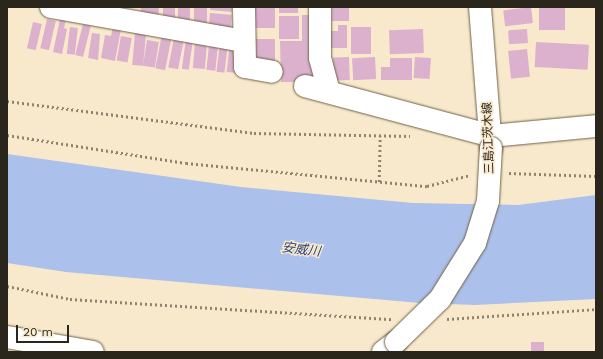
<!DOCTYPE html>
<html>
<head>
<meta charset="utf-8">
<style>
  body { margin:0 }
  #map { position:relative; width:603px; height:359px; overflow:hidden; background:#f8e9cc; font-family:"Work Sans","Noto Sans JP",sans-serif }
  div>[style] { position:absolute }
  [style*='--x'] { left:calc(var(--x)*1px); top:calc(var(--y)*1px); width:calc(var(--w)*1px); rotate:calc(var(--a)*1deg) }
  .water>* { inset:0; background:#abc0ea }
  .building>* { inset:0; background:#dcb1ce; transform-origin:0 0 }
  .path>* { height:2.5px; margin-top:-1.25px; transform-origin:0; background:repeating-linear-gradient(90deg,#8d836f 0 2px,transparent 0 5px) }
  .roads { filter:drop-shadow(0 0 1px #6e6147) drop-shadow(0 0 1px #6e6147) }
  .minor>* { height:22px; margin:-11px; padding:0 11px; transform-origin:11px; border-radius:11px; background:#fff }
  .major>* { height:22px; margin:-11px; padding:0 11px; transform-origin:11px; border-radius:11px; background:#fff }
  .bridges { filter:drop-shadow(0 0 1px #6e6147) drop-shadow(0 0 1px #6e6147) }
  .major-bridge>* { height:22px; margin:-11px; padding:0 11px; transform-origin:11px; border-radius:11px; background:#fff }
  span { translate:-50% -50%; white-space:nowrap; text-align:center; line-height:1.15; -webkit-text-stroke:3px #f8e9cc; paint-order:stroke }
  .street-label { font-size:12px; color:#2b261b }
  .water-label { font-size:13px; color:#2c4479; font-style:italic }
  .frame { position:absolute; inset:0; border:8px solid #2b261b; pointer-events:none }
  .scale { position:absolute; left:16px; top:325px; width:53px; height:18px; box-sizing:border-box; border:2px solid #2b261b; border-top:0; padding-left:5px; font-size:12px; line-height:14px; white-space:nowrap; color:#2b261b; -webkit-text-stroke:3px #f8e9cc; paint-order:stroke }
</style>
</head>
<body>
<div id="map">
  <div class="water">
    <div style="clip-path:polygon(7px 154px,241px 187px,413px 203px,518px 205px,596px 195px,596px 299px,475px 305px,420px 303px,66px 272px,7px 263px)"></div>
  </div>
  <div class="building">
    <div style="left:141px;top:7px;width:18px;height:11px;rotate:3deg"></div>
    <div style="left:163px;top:7px;width:12px;height:13px"></div>
    <div style="left:178px;top:7px;width:12px;height:16px"></div>
    <div style="left:194px;top:7px;width:13px;height:19px"></div>
    <div style="clip-path:polygon(211px 7px,232px 7px,232px 12px,210px 10px)"></div>
    <div style="left:253px;top:7px;width:22px;height:21px"></div>
    <div style="left:279px;top:7px;width:19px;height:6px"></div>
    <div style="left:332px;top:7px;width:17px;height:14px"></div>
    <div style="left:531px;top:7px;width:16px;height:28px;rotate:83deg"></div>
    <div style="left:539px;top:7px;width:26px;height:23px"></div>
    <div style="left:210px;top:13px;width:22px;height:16px;rotate:5deg"></div>
    <div style="clip-path:polygon(302px 15px,312px 15px,313px 82px,281px 82px,280px 41px,302px 41px)"></div>
    <div style="left:279px;top:16px;width:20px;height:23px"></div>
    <div style="left:47px;top:19px;width:9px;height:30px;rotate:13deg"></div>
    <div style="clip-path:polygon(60px 19px,66px 20px,64px 28px,67px 29px,62px 54px,53px 52px)"></div>
    <div style="left:33px;top:22px;width:9px;height:27px;rotate:13deg"></div>
    <div style="left:83px;top:24px;width:8px;height:32px;rotate:14deg"></div>
    <div style="clip-path:polygon(338px 25px,347px 25px,347px 48px,329px 48px,329px 31px,338px 31px)"></div>
    <div style="left:70px;top:27px;width:8px;height:27px;rotate:7deg"></div>
    <div style="clip-path:polygon(113px 27px,121px 29px,115px 61px,101px 58px,105px 35px,111px 36px)"></div>
    <div style="left:371px;top:27px;width:27px;height:20px;rotate:90deg"></div>
    <div style="left:423px;top:29px;width:24px;height:34px;rotate:88deg"></div>
    <div style="left:527px;top:29px;width:14px;height:19px;rotate:86deg"></div>
    <div style="clip-path:polygon(92px 33px,100px 34px,98px 60px,88px 58px)"></div>
    <div style="left:135px;top:33px;width:11px;height:32px;rotate:5deg"></div>
    <div style="left:162px;top:34px;width:10px;height:35px;rotate:11deg"></div>
    <div style="left:121px;top:36px;width:11px;height:25px;rotate:10deg"></div>
    <div style="left:174px;top:38px;width:10px;height:30px;rotate:11deg"></div>
    <div style="left:186px;top:39px;width:7px;height:30px;rotate:8deg"></div>
    <div style="left:256px;top:39px;width:19px;height:25px"></div>
    <div style="left:147px;top:40px;width:12px;height:26px;rotate:9deg"></div>
    <div style="left:536px;top:42px;width:53px;height:25px;rotate:3deg"></div>
    <div style="left:195px;top:43px;width:12px;height:25px;rotate:5deg"></div>
    <div style="left:220px;top:43px;width:8px;height:29px;rotate:7deg"></div>
    <div style="left:209px;top:45px;width:9px;height:25px;rotate:6deg"></div>
    <div style="left:527px;top:49px;width:28px;height:19px;rotate:84deg"></div>
    <div style="left:229px;top:50px;width:10px;height:22px;rotate:6deg"></div>
    <div style="left:349px;top:57px;width:23px;height:16px;rotate:88deg"></div>
    <div style="left:375px;top:57px;width:22px;height:23px;rotate:87deg"></div>
    <div style="left:415px;top:57px;width:16px;height:21px;rotate:4deg"></div>
    <div style="clip-path:polygon(390px 58px,412px 58px,412px 80px,381px 80px,381px 67px,390px 67px)"></div>
    <div style="left:531px;top:342px;width:13px;height:9px"></div>
  </div>
  <div class="path">
    <div style="--x:7;--y:101;--w:249;--a:7.4"></div>
    <div style="--x:254;--y:133;--w:156;--a:1.1"></div>
    <div style="--x:7;--y:135;--w:181;--a:8.9"></div>
    <div style="--x:186;--y:163;--w:242;--a:5.5"></div>
    <div style="--x:427;--y:186;--w:44;--a:-14.3"></div>
    <div style="--x:509;--y:173;--w:87;--a:2"></div>
    <div style="--x:379;--y:182;--w:46;--a:-88.8"></div>
    <div style="--x:7;--y:286;--w:64;--a:11.7"></div>
    <div style="--x:70;--y:299;--w:323;--a:3.6"></div>
    <div style="--x:447;--y:319;--w:149;--a:-3.8"></div>
  </div>
  <div class="roads">
    <div class="minor">
      <div style="--x:51;--y:7;--w:195;--a:10"></div>
      <div style="--x:244;--y:7;--w:60;--a:89"></div>
      <div style="--x:245;--y:67;--w:27;--a:10"></div>
      <div style="--x:320;--y:7;--w:51;--a:90"></div>
      <div style="--x:320;--y:58;--w:35;--a:75"></div>
      <div style="--x:305;--y:86;--w:193;--a:15"></div>
      <div style="--x:491;--y:136;--w:105;--a:-5.4"></div>
      <div style="--x:7;--y:337;--w:87;--a:9.9"></div>
    </div>
    <div class="major">
      <div style="--x:480;--y:7;--w:141;--a:85.5"></div>
      <div style="--x:383;--y:352;--w:16;--a:-38"></div>
    </div>
  </div>
  <div class="bridges">
    <div class="major-bridge">
      <div style="--x:396;--y:342;--w:62;--a:-44.3"></div>
      <div style="--x:440;--y:299;--w:66;--a:-58"></div>
      <div style="--x:475;--y:243;--w:44;--a:-72.8"></div>
      <div style="--x:488;--y:201;--w:53;--a:-86.8"></div>
    </div>
  </div>
  <div class="street-label">
    <span style="left:489px;top:138px;rotate:-92deg">三島江茨木線</span>
  </div>
  <div class="water-label">
    <span style="left:301px;top:250px;rotate:7deg">安威川</span>
  </div>
  <div class="frame"></div>
  <div class="scale">20 m</div>
</div>
</body>
</html>
